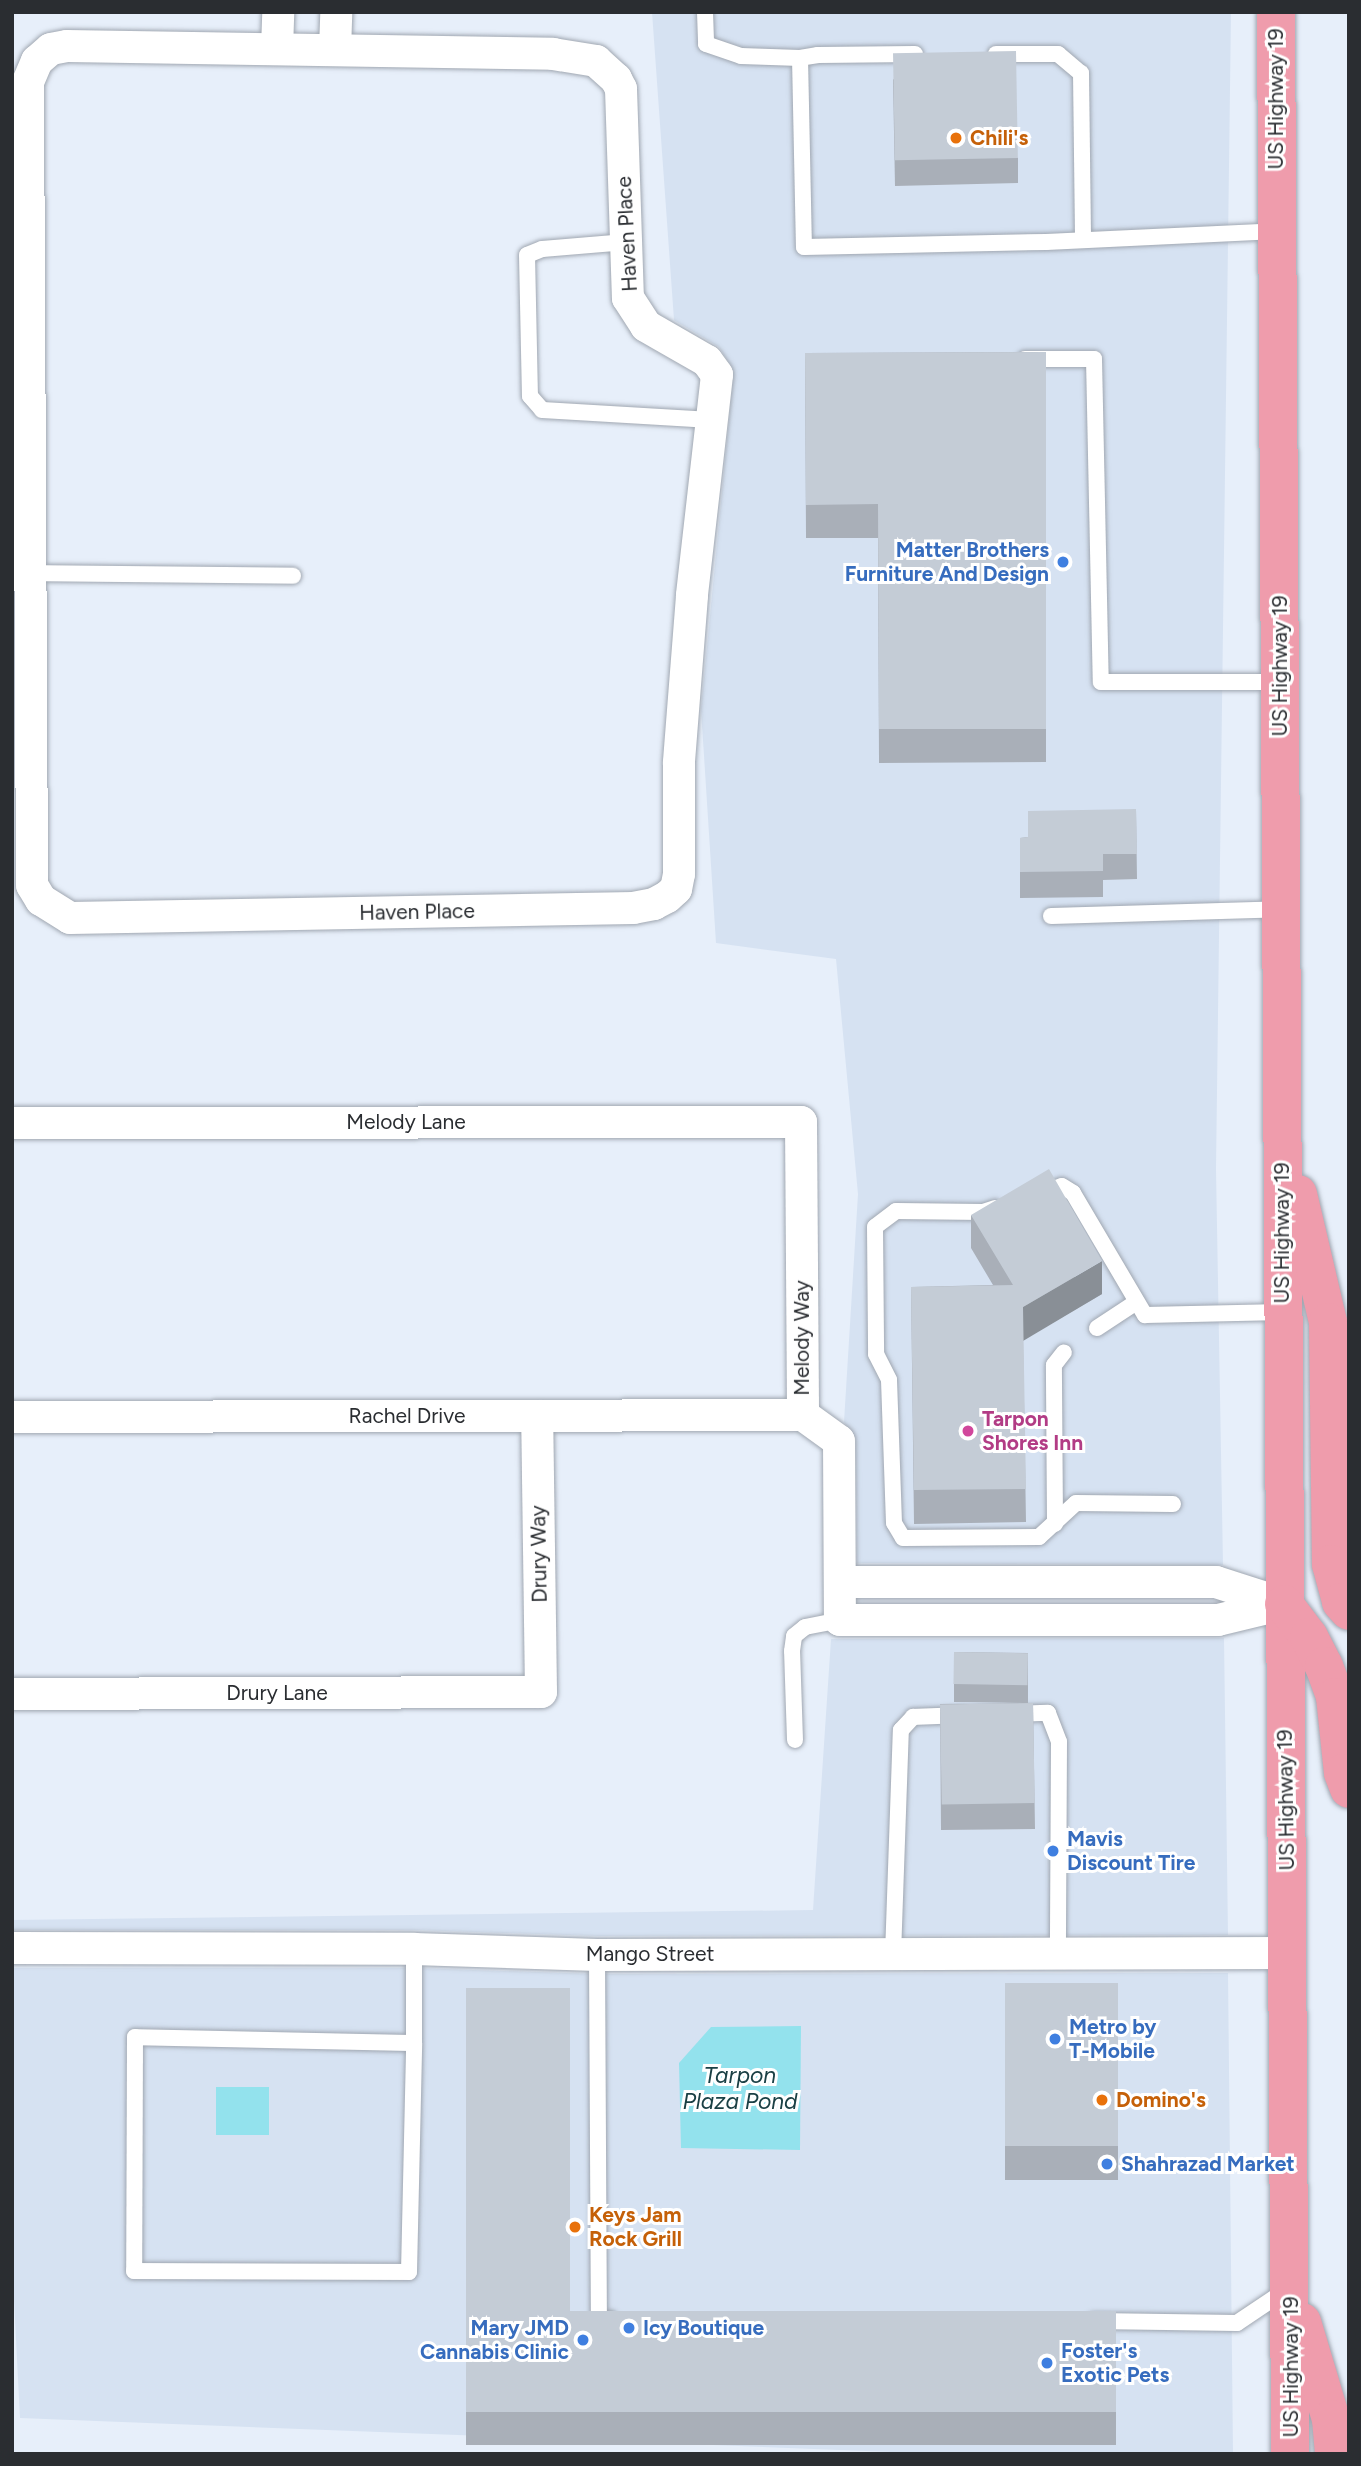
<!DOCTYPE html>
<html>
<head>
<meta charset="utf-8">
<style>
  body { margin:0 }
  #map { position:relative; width:1361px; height:2466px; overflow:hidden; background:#e7effa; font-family:Figtree,sans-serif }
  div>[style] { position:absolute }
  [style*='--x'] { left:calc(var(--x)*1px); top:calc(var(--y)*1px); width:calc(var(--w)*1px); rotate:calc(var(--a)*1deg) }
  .built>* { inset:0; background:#d6e2f2 }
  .water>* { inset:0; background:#93e2ed; transform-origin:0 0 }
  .roads { filter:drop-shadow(0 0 2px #a0a7b1) drop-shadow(0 0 2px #a0a7b1) }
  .service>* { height:16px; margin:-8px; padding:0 8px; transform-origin:8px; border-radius:8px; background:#fff }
  .minor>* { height:32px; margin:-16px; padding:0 16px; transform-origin:16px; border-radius:16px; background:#fff }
  .trunk>* { height:38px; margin:-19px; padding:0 19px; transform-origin:19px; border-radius:19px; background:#ef9cac }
  .wall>* { inset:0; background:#a9afb8; transform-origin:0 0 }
  .shaded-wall>* { inset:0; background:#898f96 }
  .building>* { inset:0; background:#c4ccd6; transform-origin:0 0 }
  .dots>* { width:19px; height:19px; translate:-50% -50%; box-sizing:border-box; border:4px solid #fff; border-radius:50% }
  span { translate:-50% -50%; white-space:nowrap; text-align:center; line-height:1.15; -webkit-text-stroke:6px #fff; paint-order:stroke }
  .street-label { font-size:21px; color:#2a2d31 }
  .food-label { font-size:21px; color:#c56008; font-weight:700 }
  .left { translate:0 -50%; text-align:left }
  .shop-label { font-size:21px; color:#366cbe; font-weight:700 }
  .right { translate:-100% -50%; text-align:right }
  .hotel-label { font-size:21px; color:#b23c85; font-weight:700 }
  .water-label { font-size:23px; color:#1a4045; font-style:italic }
  .frame { position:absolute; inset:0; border:14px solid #2a2d31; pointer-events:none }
</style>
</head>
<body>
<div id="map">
  <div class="built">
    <div style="clip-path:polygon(652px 12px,1231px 12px,1216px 1169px,1223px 1565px,857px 1563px,856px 1440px,844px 1422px,858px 1194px,836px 959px,716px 943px,701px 709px,733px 378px,731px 366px,719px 347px,674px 320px)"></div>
    <div style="clip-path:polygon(1224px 1638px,1228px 1935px,597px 1936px,414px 1930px,12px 1930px,12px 1920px,813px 1910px,831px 1639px)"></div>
    <div style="clip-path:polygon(12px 1968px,414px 1968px,597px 1974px,1228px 1973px,1233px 2454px,943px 2454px,20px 2418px,12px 2261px)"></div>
  </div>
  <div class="water">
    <div style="clip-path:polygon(801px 2026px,800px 2150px,681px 2148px,679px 2063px,711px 2027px)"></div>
    <div style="left:269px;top:2087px;width:48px;height:53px;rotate:90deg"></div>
  </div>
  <div class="roads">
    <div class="service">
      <div style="--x:705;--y:12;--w:32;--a:88"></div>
      <div style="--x:706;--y:44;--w:37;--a:19"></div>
      <div style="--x:741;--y:56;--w:59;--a:1.9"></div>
      <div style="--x:915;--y:54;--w:97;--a:179.4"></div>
      <div style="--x:818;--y:55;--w:18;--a:171"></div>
      <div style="--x:800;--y:58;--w:189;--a:88.8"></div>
      <div style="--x:804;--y:247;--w:242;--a:-1.2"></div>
      <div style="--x:1046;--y:242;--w:231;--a:-2.7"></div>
      <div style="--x:996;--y:54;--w:62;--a:0"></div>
      <div style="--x:1058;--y:54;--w:30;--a:40"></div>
      <div style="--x:1081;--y:73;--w:167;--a:89.3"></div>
      <div style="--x:626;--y:242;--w:84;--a:175.2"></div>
      <div style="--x:542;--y:249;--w:16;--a:158"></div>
      <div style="--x:527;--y:255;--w:141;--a:88.8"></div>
      <div style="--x:530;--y:396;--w:18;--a:49"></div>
      <div style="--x:542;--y:410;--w:170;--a:3.4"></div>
      <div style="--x:1025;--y:359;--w:69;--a:0"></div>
      <div style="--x:1094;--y:359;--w:323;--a:88.8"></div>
      <div style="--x:1101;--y:682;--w:179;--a:0"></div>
      <div style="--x:28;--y:573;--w:265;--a:0.6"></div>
      <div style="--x:1051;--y:916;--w:230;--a:-1.7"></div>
      <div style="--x:1040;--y:1194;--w:23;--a:-20"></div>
      <div style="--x:1062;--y:1186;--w:13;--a:32"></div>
      <div style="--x:1073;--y:1193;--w:142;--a:59.5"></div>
      <div style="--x:1145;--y:1315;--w:138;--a:-1.2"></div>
      <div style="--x:995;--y:1208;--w:13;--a:162"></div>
      <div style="--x:983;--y:1212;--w:87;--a:-179.3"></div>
      <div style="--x:896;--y:1211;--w:26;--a:143"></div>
      <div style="--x:875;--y:1227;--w:127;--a:89.5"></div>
      <div style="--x:876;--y:1354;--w:29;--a:63"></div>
      <div style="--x:889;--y:1380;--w:143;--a:88"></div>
      <div style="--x:894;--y:1523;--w:17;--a:59"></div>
      <div style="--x:903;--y:1538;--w:136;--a:-0.4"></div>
      <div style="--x:1039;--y:1537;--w:50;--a:-42.6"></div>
      <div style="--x:1076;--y:1503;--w:97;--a:0.6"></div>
      <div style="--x:1097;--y:1328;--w:45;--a:-33.3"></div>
      <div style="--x:1055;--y:1524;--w:159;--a:-90.4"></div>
      <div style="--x:1054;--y:1365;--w:16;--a:-52"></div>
      <div style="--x:1012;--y:1714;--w:36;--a:-2"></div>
      <div style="--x:1048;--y:1713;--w:31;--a:69"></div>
      <div style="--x:1059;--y:1742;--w:213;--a:90.3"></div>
      <div style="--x:795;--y:1740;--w:89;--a:-91.9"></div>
      <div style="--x:792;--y:1651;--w:15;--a:-82"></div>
      <div style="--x:794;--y:1636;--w:14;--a:-39"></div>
      <div style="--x:805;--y:1627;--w:36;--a:-11"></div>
      <div style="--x:597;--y:1955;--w:364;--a:89.7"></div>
      <div style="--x:599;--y:2319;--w:11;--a:0"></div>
      <div style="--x:893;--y:1955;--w:225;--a:-88"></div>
      <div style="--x:901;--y:1730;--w:18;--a:-47"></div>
      <div style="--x:913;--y:1717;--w:49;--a:-2.3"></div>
      <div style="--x:414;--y:2043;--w:279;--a:-178.8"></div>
      <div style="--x:135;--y:2037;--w:234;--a:90.2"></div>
      <div style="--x:134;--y:2271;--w:275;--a:0.2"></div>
      <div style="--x:409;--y:2272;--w:229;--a:-88.7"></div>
      <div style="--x:414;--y:2043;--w:94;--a:-90"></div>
      <div style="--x:1094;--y:2321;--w:143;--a:0.8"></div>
      <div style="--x:1237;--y:2323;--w:59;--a:-34"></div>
    </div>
    <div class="minor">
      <div style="--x:67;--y:46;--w:486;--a:0.9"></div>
      <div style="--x:553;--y:54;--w:44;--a:9.2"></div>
      <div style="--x:596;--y:61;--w:27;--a:42"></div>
      <div style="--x:616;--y:79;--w:11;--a:63"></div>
      <div style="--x:621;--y:89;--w:209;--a:88.1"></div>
      <div style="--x:628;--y:298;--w:33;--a:57"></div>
      <div style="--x:646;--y:326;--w:70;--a:29.8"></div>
      <div style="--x:707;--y:361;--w:17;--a:54"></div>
      <div style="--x:717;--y:375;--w:222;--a:96.5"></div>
      <div style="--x:692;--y:596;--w:168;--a:94.5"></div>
      <div style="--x:679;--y:763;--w:111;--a:90"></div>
      <div style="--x:679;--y:874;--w:15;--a:101"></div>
      <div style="--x:676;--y:889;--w:12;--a:138"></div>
      <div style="--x:667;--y:897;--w:15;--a:152"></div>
      <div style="--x:654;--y:904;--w:20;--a:169"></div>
      <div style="--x:634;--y:908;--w:564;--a:178.98"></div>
      <div style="--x:70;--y:918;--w:34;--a:-148"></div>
      <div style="--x:41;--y:900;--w:17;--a:-121"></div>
      <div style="--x:32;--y:885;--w:803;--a:-90.29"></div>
      <div style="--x:28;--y:82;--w:23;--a:-67"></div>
      <div style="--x:37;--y:61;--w:18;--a:-41"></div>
      <div style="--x:51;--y:49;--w:16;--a:-11"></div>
      <div style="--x:277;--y:49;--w:37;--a:-88"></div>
      <div style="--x:335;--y:50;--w:38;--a:-88"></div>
      <div style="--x:12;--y:1123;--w:789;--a:-0.07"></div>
      <div style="--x:801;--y:1122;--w:293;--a:89.6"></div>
      <div style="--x:803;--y:1415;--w:44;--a:35.8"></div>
      <div style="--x:839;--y:1441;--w:179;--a:89.7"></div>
      <div style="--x:840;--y:1620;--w:378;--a:0"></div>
      <div style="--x:1218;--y:1620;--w:68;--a:-13.6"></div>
      <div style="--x:12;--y:1417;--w:791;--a:-0.14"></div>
      <div style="--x:840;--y:1582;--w:376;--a:0"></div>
      <div style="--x:1216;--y:1582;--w:71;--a:17.9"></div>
      <div style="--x:12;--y:1694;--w:529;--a:-0.22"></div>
      <div style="--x:541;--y:1692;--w:276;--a:-90.8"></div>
      <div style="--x:12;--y:1948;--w:402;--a:0.1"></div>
      <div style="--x:414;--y:1949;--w:183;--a:1.9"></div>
      <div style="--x:597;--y:1955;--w:690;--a:-0.17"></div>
    </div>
    <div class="trunk">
      <div style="--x:1276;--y:12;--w:2442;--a:89.67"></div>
      <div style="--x:1298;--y:1194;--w:131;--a:76.8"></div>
      <div style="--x:1328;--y:1322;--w:242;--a:89.3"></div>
      <div style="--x:1331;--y:1564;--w:39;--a:75"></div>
      <div style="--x:1341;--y:1602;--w:12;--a:48"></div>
      <div style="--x:1284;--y:1604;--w:41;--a:52.9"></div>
      <div style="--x:1309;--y:1637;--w:33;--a:63"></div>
      <div style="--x:1324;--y:1666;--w:33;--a:70"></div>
      <div style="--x:1335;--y:1697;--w:76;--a:84"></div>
      <div style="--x:1343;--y:1773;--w:17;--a:69"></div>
      <div style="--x:1302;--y:2322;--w:101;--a:73.4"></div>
      <div style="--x:1331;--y:2419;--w:35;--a:85"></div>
    </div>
  </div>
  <div class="wall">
    <div style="clip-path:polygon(893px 79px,1018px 158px,1018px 183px,895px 186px)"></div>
    <div style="clip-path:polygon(1046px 352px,1046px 762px,879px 763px,878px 538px,806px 538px,805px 353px)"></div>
    <div style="clip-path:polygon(1136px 809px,1137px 879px,1103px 880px,1103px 897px,1020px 898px,1020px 838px,1028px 837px)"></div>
    <div style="clip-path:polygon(971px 1215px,1102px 1294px,1023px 1340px,1026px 1522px,914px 1524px,911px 1287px,993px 1285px,971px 1248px)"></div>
    <div style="clip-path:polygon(954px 1652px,1028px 1653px,1028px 1703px,1033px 1703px,1035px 1829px,941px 1830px,940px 1704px,1024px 1703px,954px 1702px)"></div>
    <div style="left:1005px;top:1983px;width:113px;height:197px"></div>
    <div style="clip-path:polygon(466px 1988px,570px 2311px,1116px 2311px,1116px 2445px,466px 2445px)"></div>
  </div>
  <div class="shaded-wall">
    <div style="clip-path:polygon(1102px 1261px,1102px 1294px,1023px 1341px,1023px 1307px)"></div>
  </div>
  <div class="building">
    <div style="left:1016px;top:51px;width:107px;height:123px;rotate:89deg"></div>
    <div style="clip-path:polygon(1046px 352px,1046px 729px,879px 729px,878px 504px,806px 505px,805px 353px)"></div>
    <div style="clip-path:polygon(1136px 809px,1137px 854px,1103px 854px,1103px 871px,1020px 872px,1020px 838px,1028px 837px,1028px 811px)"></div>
    <div style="clip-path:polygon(1049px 1169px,1102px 1261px,1023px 1307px,1026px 1489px,914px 1490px,911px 1287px,1013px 1285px,971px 1215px)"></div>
    <div style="left:954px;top:1652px;width:74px;height:32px;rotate:1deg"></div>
    <div style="left:1033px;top:1703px;width:100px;height:93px;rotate:89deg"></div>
    <div style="left:1005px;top:1983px;width:113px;height:163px"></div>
    <div style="clip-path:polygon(466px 1988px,570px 1988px,570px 2311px,1116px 2311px,1116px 2412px,466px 2412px)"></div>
  </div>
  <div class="dots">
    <div style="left:956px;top:138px;background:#e8710a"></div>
    <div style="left:1063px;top:562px;background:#3f7fe0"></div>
    <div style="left:968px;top:1431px;background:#d1479c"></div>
    <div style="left:1053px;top:1851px;background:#3f7fe0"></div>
    <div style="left:1055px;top:2039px;background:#3f7fe0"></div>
    <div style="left:1102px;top:2100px;background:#e8710a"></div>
    <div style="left:1107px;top:2164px;background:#3f7fe0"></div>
    <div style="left:575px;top:2227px;background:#e8710a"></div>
    <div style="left:629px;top:2328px;background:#3f7fe0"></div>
    <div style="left:583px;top:2340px;background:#3f7fe0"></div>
    <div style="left:1047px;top:2363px;background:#3f7fe0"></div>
  </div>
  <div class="street-label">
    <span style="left:1276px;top:99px;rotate:-90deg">US Highway 19</span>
    <span style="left:627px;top:234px;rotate:-93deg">Haven Place</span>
    <span style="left:1280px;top:666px;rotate:-90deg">US Highway 19</span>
    <span style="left:417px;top:912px;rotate:-1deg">Haven Place</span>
    <span style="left:406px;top:1122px">Melody Lane</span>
    <span style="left:1282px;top:1233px;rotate:-90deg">US Highway 19</span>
    <span style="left:802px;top:1338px;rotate:-90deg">Melody Way</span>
    <span style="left:407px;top:1416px">Rachel Drive</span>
    <span style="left:539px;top:1554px;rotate:-91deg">Drury Way</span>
    <span style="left:277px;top:1693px">Drury Lane</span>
    <span style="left:1286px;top:1800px;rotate:-91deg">US Highway 19</span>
    <span style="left:650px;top:1954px">Mango Street</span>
    <span style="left:1291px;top:2367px;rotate:-90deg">US Highway 19</span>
  </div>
  <div class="food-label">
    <span class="left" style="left:970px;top:138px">Chili's</span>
    <span class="left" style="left:1116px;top:2100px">Domino's</span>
    <span class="left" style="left:589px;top:2227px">Keys Jam<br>Rock Grill</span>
  </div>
  <div class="shop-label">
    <span class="right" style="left:1049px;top:562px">Matter Brothers<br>Furniture And Design</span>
    <span class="left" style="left:1067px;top:1851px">Mavis<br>Discount Tire</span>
    <span class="left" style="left:1069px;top:2039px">Metro by<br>T-Mobile</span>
    <span class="left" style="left:1121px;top:2164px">Shahrazad Market</span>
    <span class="right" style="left:569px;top:2340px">Mary JMD<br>Cannabis Clinic</span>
    <span class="left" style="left:643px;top:2328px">Icy Boutique</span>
    <span class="left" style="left:1061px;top:2363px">Foster's<br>Exotic Pets</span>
  </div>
  <div class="hotel-label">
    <span class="left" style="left:982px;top:1431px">Tarpon<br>Shores Inn</span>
  </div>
  <div class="water-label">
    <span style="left:740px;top:2088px">Tarpon<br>Plaza Pond</span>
  </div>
  <div class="frame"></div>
</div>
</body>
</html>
